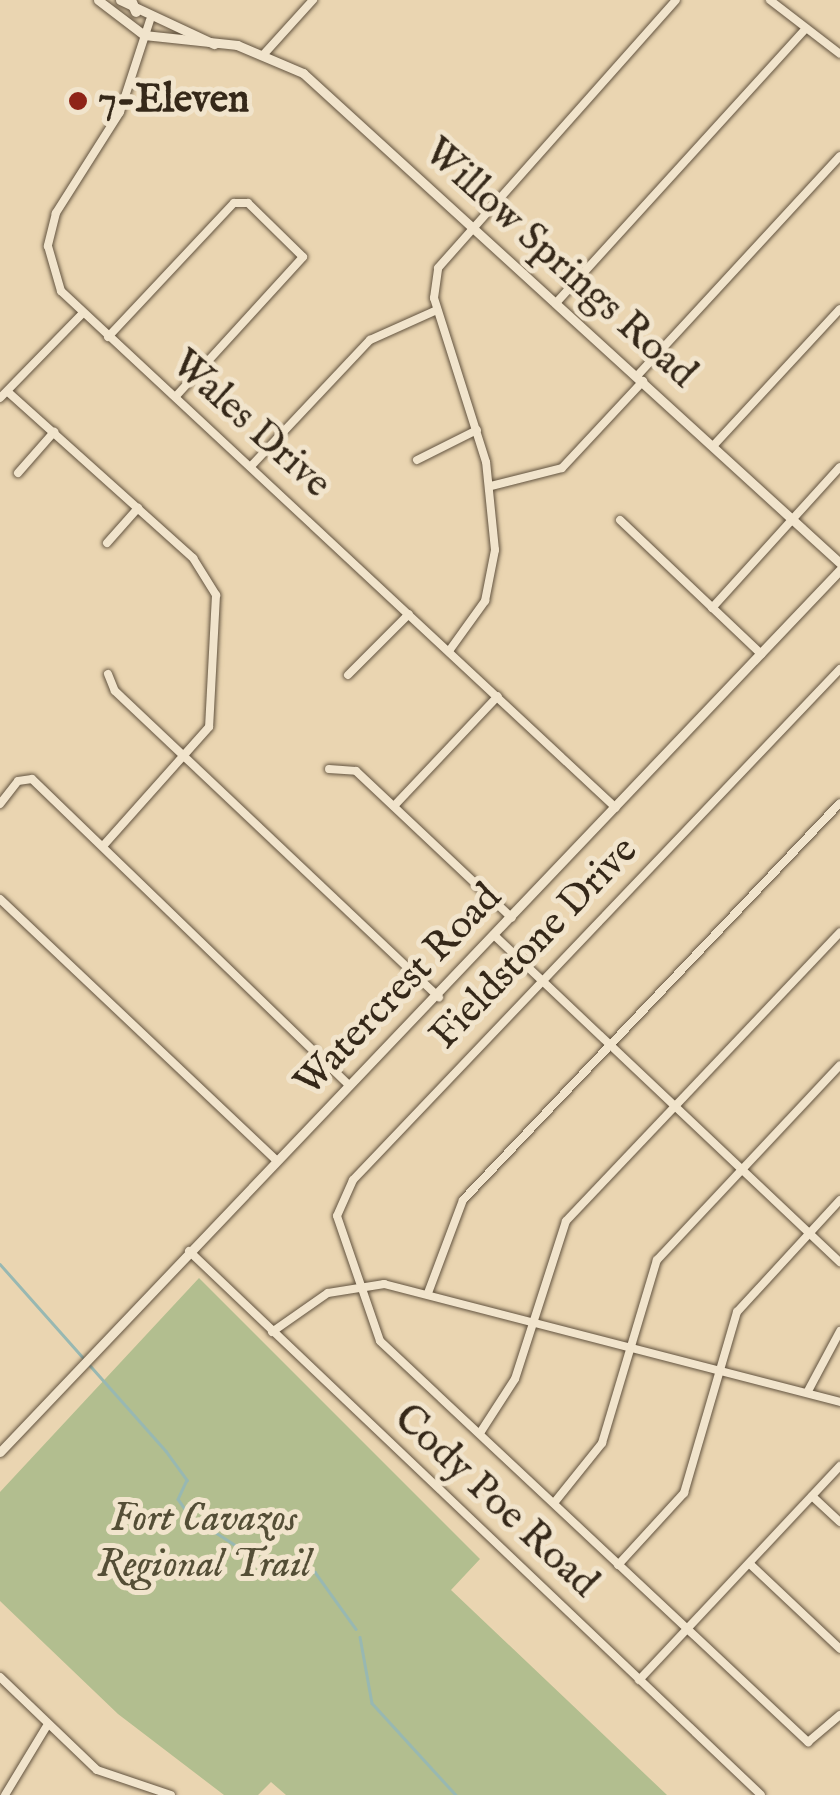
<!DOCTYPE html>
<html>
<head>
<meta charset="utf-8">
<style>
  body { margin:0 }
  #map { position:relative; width:840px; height:1795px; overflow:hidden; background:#ead5b1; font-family:"IM FELL English",serif }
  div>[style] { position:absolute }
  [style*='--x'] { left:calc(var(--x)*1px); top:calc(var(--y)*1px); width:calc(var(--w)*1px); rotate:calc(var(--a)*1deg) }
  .green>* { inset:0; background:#b2be8f }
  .stream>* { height:2.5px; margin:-1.25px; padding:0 1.25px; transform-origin:1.25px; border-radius:1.25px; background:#98b8b2 }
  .roads { filter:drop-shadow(0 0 2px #62533f) drop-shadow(0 0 2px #62533f) }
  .minor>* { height:8px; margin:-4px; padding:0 4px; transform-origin:4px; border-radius:4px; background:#f1e4cc }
  .tertiary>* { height:9px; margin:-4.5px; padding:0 4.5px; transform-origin:4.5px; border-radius:4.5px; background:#f1e4cc }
  .secondary>* { height:10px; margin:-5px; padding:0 5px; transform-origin:5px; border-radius:5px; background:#f1e4cc }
  .dots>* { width:28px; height:28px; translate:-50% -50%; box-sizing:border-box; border:5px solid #f1e4cc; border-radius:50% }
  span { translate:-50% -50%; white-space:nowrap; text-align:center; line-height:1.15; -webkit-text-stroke:10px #f1e4cc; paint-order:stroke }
  .poi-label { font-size:40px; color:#352819; font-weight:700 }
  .left { translate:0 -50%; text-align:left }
  .street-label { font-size:40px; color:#352819 }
  .park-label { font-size:40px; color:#544e36; font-style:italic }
</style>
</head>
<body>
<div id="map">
  <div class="green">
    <div style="clip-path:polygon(199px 1278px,480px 1559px,451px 1590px,667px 1795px,286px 1795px,271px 1782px,258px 1795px,224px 1795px,118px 1714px,0 1601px,0 1492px)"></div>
  </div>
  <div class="stream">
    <div style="--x:0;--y:1264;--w:250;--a:48.4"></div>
    <div style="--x:166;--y:1451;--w:36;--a:54"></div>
    <div style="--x:187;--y:1480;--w:21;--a:115"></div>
    <div style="--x:178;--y:1499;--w:19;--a:55"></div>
    <div style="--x:189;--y:1515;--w:82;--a:33.1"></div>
    <div style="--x:258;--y:1560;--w:58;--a:11.9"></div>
    <div style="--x:315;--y:1572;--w:70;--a:54.3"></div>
    <div style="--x:360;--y:1637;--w:67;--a:79.7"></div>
    <div style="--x:372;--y:1703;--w:125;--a:47.6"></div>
  </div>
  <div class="roads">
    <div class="minor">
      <div style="--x:770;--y:0;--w:88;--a:37.6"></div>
      <div style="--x:150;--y:20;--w:97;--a:108.1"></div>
      <div style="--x:120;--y:112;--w:120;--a:122.4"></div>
      <div style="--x:56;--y:213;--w:34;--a:104"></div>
      <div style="--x:48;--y:246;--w:47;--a:73.9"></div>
      <div style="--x:61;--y:291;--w:758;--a:42.97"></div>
      <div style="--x:264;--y:54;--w:73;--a:-47.8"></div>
      <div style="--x:556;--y:303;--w:369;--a:-47.7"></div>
      <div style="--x:108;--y:337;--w:184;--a:-46.8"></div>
      <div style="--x:234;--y:203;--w:14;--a:0"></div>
      <div style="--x:248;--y:203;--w:77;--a:44.5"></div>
      <div style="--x:303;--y:257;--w:188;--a:132.4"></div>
      <div style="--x:637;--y:376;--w:299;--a:-47.3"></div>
      <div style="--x:8;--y:392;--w:249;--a:41.9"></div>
      <div style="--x:193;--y:558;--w:44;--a:58.1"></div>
      <div style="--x:216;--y:595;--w:132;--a:93"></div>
      <div style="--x:209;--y:727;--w:159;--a:131.7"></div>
      <div style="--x:0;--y:398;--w:117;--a:-45.7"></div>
      <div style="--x:714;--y:445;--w:185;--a:-47.2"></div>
      <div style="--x:417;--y:460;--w:67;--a:-26.6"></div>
      <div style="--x:252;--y:465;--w:172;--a:-46.7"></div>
      <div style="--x:370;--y:340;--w:73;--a:-24.1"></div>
      <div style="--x:18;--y:473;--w:55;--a:-48.7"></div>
      <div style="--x:491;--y:486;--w:73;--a:-14.2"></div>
      <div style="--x:562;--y:468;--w:119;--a:-47"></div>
      <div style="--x:620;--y:520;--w:195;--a:43.5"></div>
      <div style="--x:107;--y:543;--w:47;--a:-48.5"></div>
      <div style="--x:712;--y:608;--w:190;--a:-47.8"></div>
      <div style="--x:449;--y:651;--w:62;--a:-54.2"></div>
      <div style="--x:485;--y:601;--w:52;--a:-78.9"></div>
      <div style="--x:495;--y:550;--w:88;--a:-95.8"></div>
      <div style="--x:486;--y:462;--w:172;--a:-107.6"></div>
      <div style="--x:434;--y:298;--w:30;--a:-82"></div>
      <div style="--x:438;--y:268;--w:358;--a:-48.4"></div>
      <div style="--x:840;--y:669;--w:706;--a:133.62"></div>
      <div style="--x:353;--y:1180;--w:39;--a:114"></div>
      <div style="--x:337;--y:1216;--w:132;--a:71"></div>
      <div style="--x:380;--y:1341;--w:587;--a:43.13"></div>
      <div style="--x:808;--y:1742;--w:42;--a:-40.2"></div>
      <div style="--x:108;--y:674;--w:18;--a:68"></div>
      <div style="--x:115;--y:691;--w:446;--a:43.4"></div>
      <div style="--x:348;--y:675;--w:86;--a:-45"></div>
      <div style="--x:329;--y:769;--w:27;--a:4"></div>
      <div style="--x:356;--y:771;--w:214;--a:43.3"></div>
      <div style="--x:0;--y:804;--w:29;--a:-52"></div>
      <div style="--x:18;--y:781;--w:14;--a:-8"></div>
      <div style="--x:32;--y:779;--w:441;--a:44"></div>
      <div style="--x:394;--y:806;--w:151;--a:-46.6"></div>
      <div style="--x:0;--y:899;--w:381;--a:43.4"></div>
      <div style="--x:495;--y:936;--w:475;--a:43.4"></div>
      <div style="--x:189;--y:1251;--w:789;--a:43.56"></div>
      <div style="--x:428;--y:1293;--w:99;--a:-69.4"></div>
      <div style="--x:463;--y:1200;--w:547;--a:-46.48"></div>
      <div style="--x:272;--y:1332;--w:68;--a:-34.9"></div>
      <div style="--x:328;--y:1293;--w:57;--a:-9.1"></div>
      <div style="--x:384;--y:1284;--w:471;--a:14.5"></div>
      <div style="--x:808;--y:1391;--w:68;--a:-61.9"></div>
      <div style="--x:480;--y:1433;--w:64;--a:-57.1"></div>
      <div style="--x:515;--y:1379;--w:166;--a:-72.1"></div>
      <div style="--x:566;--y:1221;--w:398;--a:-46.5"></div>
      <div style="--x:812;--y:1496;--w:38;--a:43"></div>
      <div style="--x:554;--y:1503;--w:77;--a:-51.3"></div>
      <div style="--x:602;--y:1443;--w:191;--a:-73.3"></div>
      <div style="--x:657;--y:1260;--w:267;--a:-46.8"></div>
      <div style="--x:618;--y:1565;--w:98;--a:-47.5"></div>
      <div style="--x:684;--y:1493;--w:189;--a:-73.7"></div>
      <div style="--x:737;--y:1312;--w:152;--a:-47.4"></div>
      <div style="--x:751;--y:1565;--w:122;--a:43.3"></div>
      <div style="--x:0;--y:1677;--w:134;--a:43.8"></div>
      <div style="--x:97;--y:1770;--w:78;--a:18.7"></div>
      <div style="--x:639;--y:1680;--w:294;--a:-46.8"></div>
      <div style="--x:5;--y:1795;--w:83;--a:-58.8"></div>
    </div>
    <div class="tertiary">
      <div style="--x:98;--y:0;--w:58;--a:37.3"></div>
      <div style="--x:144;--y:35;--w:94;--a:6.1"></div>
      <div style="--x:237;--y:45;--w:72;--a:23"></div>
      <div style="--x:303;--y:73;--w:727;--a:42.38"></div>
      <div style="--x:120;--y:0;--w:104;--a:25.1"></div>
      <div style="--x:0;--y:1452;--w:1218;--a:-46.4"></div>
    </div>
    <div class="secondary">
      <div style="--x:131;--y:0;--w:13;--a:67"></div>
    </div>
  </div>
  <div class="dots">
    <div style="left:78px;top:101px;background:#8f2418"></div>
  </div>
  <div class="poi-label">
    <span class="left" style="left:98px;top:101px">7-Eleven</span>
  </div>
  <div class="street-label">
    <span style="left:559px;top:264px;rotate:42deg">Willow Springs Road</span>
    <span style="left:250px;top:425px;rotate:42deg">Wales Drive</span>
    <span style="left:535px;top:944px;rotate:-46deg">Fieldstone Drive</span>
    <span style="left:399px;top:991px;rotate:-46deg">Watercrest Road</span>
    <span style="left:495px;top:1502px;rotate:43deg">Cody Poe Road</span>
  </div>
  <div class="park-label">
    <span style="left:204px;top:1543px">Fort Cavazos<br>Regional Trail</span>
  </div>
</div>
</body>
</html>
